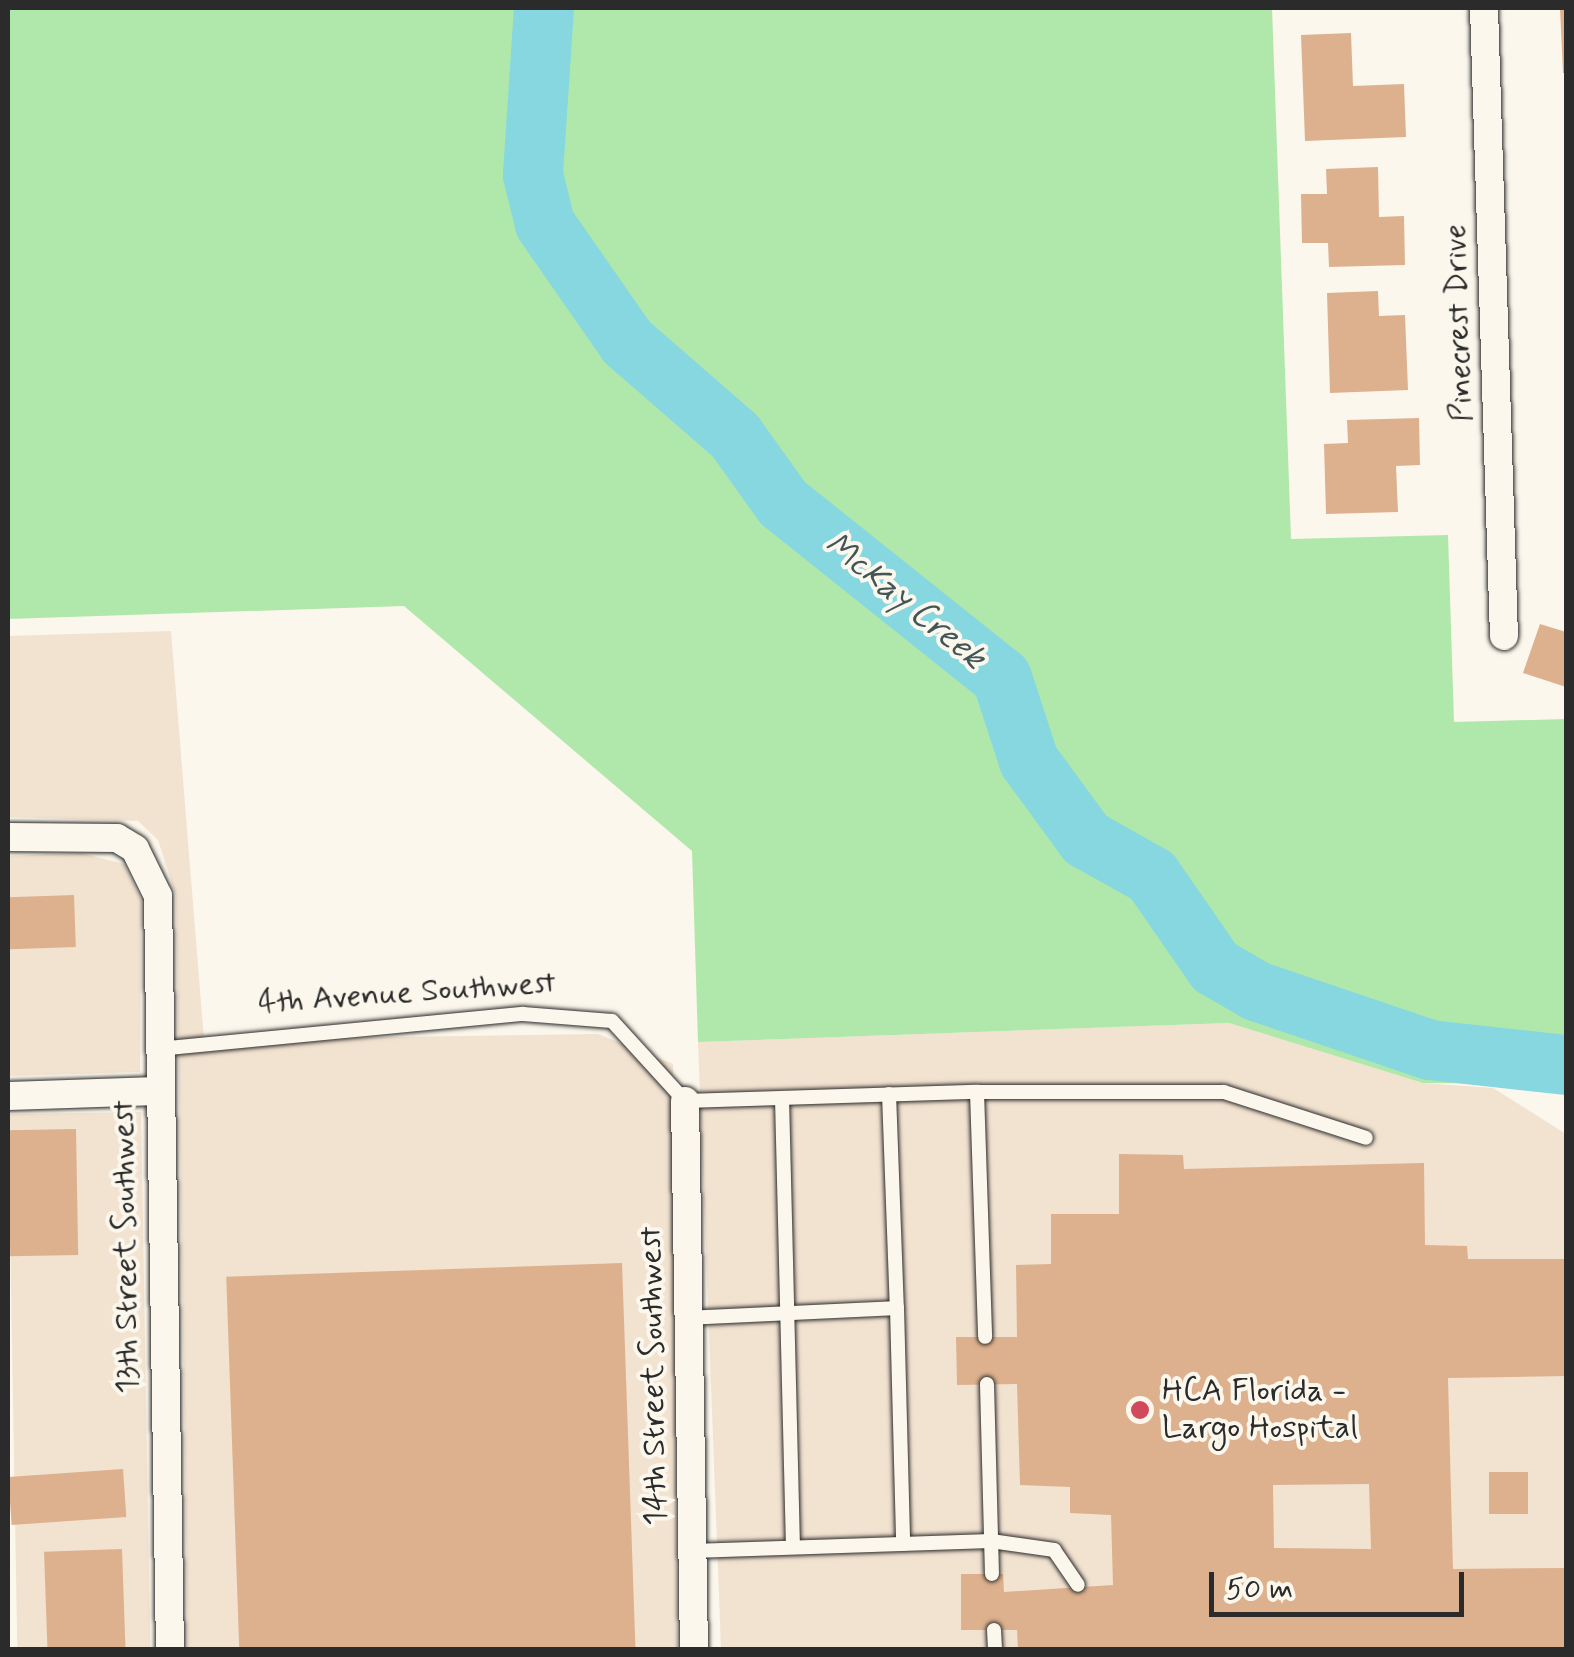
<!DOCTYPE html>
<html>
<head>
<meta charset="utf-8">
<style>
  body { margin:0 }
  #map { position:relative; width:1574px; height:1657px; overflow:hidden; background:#fbf7ec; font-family:Mynerve,sans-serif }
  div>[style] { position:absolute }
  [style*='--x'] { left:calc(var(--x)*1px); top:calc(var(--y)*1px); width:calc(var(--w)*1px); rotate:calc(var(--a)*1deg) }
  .built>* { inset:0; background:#f2e2d0; transform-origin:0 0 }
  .green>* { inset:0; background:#b0e7aa }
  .river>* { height:60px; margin:-30px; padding:0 30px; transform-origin:30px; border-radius:30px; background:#86d7e0 }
  .building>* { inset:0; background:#ddb18e; transform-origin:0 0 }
  .roads { filter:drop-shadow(0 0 2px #2b2b2b) drop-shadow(0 0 2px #2b2b2b) }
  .lane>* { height:14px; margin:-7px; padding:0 7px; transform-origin:7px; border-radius:7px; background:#fbf7ec }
  .street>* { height:28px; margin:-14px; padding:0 14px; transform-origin:14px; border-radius:14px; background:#fbf7ec }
  .dots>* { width:28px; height:28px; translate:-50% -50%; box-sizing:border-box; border:5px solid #fbf7ec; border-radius:50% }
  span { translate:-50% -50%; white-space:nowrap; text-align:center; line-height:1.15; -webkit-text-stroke:8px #fbf7ec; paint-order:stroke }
  .street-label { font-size:32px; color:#2b2b2b }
  .poi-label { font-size:32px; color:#2b2b2b }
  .left { translate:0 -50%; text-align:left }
  .water-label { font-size:35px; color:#425658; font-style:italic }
  .frame { position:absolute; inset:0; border:10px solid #2b2b2b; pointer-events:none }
  .scale { position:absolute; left:1209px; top:1572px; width:255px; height:45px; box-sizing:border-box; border:5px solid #2b2b2b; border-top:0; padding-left:12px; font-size:30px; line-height:35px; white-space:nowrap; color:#2b2b2b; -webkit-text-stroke:8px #fbf7ec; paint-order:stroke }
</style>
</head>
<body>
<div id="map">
  <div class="built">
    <div style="clip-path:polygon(171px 631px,204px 1040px,598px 1034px,673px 1064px,677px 1649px,188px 1649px,176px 896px,158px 840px,138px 821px,8px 817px,8px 636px)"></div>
    <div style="clip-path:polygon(81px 853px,124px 864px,141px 900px,140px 1072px,8px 1076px,8px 856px)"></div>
    <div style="clip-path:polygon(1229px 1023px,1423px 1083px,1493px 1088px,1566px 1134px,1566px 1649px,721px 1649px,698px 1042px)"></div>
    <div style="left:141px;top:1112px;width:537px;height:133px;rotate:89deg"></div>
  </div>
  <div class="green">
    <div style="clip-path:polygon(8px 8px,1272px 8px,1291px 539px,1448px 535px,1454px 722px,1566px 719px,1566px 1084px,1423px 1083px,1229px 1023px,698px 1042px,692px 851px,404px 606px,8px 619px)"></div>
  </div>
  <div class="river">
    <div style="--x:544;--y:8;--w:167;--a:93.8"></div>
    <div style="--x:533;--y:175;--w:50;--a:76.2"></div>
    <div style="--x:545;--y:224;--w:144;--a:55.2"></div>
    <div style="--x:627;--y:342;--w:143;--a:41"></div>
    <div style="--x:735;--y:436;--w:82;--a:54.4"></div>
    <div style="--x:783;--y:503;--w:280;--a:38.6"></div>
    <div style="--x:1002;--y:678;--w:87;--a:72"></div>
    <div style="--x:1029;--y:761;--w:97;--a:53.8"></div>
    <div style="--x:1086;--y:839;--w:76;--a:29.3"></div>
    <div style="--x:1152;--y:876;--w:111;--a:55.3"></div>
    <div style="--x:1215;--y:967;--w:48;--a:30.3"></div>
    <div style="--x:1256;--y:991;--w:184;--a:18.7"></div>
    <div style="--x:1430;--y:1050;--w:137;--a:6.3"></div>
  </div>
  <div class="building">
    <div style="clip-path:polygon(1560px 8px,1566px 8px,1566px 73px,1563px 73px)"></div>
    <div style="clip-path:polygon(1351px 33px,1353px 86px,1404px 84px,1406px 137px,1305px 141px,1301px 35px)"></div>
    <div style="clip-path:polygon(1378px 167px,1379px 217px,1404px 216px,1405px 265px,1329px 267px,1328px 243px,1302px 243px,1301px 194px,1327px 194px,1326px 169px)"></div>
    <div style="clip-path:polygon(1378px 291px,1379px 316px,1405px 315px,1408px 390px,1330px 393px,1327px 293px)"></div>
    <div style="clip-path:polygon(1419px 418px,1420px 465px,1396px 466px,1398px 512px,1326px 514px,1324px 444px,1348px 443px,1347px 420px)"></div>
    <div style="clip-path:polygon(1540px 624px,1566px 632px,1566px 687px,1523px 673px)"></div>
    <div style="left:74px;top:895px;width:52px;height:66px;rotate:88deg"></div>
    <div style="left:76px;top:1129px;width:126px;height:68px;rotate:89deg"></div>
    <div style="clip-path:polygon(evenodd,1119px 1154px,1183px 1155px,1184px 1169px,1424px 1163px,1425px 1245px,1467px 1246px,1468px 1259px,1566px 1259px,1566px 1376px,1448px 1378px,1453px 1569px,1566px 1568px,1566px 1650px,1018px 1650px,1017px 1630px,961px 1630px,961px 1574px,1003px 1574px,1004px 1592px,1113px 1585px,1111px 1515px,1070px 1513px,1070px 1487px,1020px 1485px,1017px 1384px,957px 1385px,956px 1337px,1017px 1337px,1016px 1265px,1051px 1264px,1051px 1214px,1119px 1214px,1119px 1154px,1369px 1484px,1371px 1549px,1274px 1548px,1273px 1485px,1369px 1484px)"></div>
    <div style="left:622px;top:1263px;width:387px;height:396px;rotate:88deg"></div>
    <div style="left:123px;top:1469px;width:48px;height:115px;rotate:86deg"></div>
    <div style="left:1489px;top:1472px;width:39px;height:42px"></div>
    <div style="left:122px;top:1549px;width:101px;height:78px;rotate:88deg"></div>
  </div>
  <div class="roads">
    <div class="lane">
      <div style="--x:158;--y:1049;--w:367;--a:-5.5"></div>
      <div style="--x:523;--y:1014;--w:89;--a:4.5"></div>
      <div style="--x:612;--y:1021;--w:108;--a:47.6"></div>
      <div style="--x:685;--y:1101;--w:292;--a:-1.8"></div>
      <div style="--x:977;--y:1092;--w:245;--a:88.1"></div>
      <div style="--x:977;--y:1092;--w:247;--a:0"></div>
      <div style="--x:1224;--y:1092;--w:149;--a:17.9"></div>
      <div style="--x:889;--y:1094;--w:214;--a:87.9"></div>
      <div style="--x:782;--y:1098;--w:449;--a:88.6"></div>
      <div style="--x:687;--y:1318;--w:210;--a:-2.7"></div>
      <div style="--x:897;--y:1308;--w:236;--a:88.5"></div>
      <div style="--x:987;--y:1384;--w:190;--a:88.5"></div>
      <div style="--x:692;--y:1551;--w:299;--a:-1.9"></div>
      <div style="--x:991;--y:1541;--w:64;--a:8.1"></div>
      <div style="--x:1054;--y:1550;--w:42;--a:55.6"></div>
      <div style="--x:994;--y:1630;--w:20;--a:87"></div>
    </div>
    <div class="street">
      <div style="--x:1484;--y:8;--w:628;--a:88.18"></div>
      <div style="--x:8;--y:837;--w:109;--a:0.5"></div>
      <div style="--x:117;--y:838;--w:21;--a:31"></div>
      <div style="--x:135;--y:849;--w:52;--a:63.9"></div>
      <div style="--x:158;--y:896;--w:754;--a:89.09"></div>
      <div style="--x:8;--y:1096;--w:150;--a:-1.9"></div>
      <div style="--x:685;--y:1101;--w:549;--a:89.06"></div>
    </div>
  </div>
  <div class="dots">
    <div style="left:1140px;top:1410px;background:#d1495b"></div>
  </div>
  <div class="street-label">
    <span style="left:1459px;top:323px;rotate:-92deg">Pinecrest Drive</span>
    <span style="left:407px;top:993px;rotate:-4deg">4th Avenue Southwest</span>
    <span style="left:126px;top:1247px;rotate:-91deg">13th Street Southwest</span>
    <span style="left:654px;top:1376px;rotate:-91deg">14th Street Southwest</span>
  </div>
  <div class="poi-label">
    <span class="left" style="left:1162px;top:1410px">HCA Florida -<br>Largo Hospital</span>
  </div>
  <div class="water-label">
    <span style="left:905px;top:601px;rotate:39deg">McKay Creek</span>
  </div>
  <div class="frame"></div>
  <div class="scale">50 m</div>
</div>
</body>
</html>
